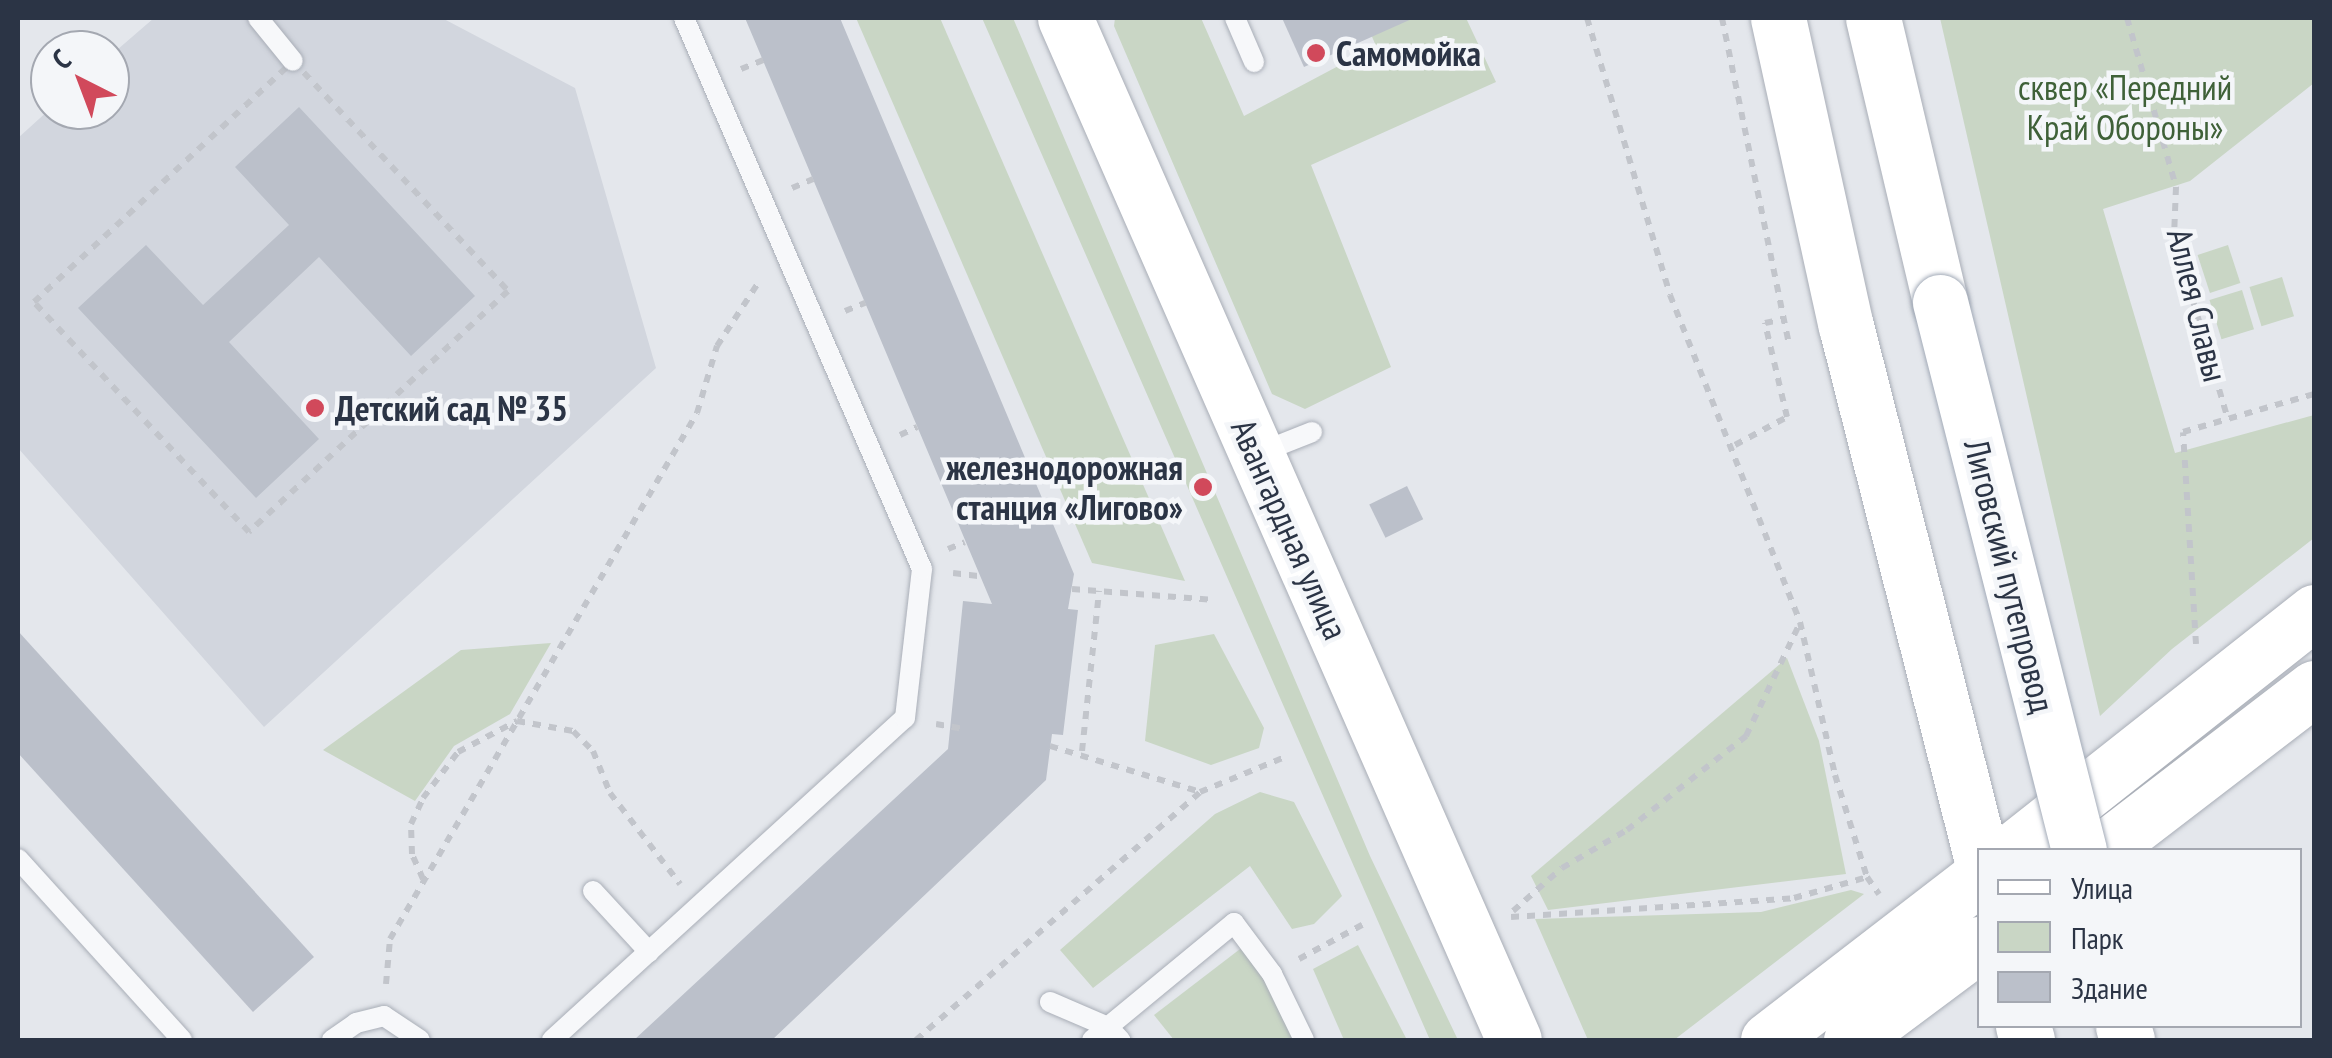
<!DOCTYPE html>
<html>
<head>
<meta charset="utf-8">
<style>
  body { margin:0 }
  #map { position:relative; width:2332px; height:1058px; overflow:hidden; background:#e4e7ec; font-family:"PT Sans Narrow",sans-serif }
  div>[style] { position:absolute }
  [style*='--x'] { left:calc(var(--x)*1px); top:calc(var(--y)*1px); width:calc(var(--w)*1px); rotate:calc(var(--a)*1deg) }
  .built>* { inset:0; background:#d2d6de }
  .green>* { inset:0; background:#c9d6c5; transform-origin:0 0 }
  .building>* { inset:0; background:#bbc0ca; transform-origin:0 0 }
  .path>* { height:6px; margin-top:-3px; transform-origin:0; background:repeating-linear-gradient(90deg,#c2c5cb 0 8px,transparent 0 16px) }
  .roads { filter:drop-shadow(0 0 2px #a9aeb7) drop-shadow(0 0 2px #a9aeb7) }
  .lane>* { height:20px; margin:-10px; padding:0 10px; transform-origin:10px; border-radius:10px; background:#f7f8fa }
  .secondary>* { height:55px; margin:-27.5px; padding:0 27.5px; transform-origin:27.5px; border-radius:27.5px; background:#fff }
  .primary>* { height:55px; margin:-27.5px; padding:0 27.5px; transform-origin:27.5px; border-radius:27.5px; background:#fff }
  .bridges { filter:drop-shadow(0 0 2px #a3abb8) drop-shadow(0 0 2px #a3abb8) }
  .primary-bridge>* { height:55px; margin:-27.5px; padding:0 27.5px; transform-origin:27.5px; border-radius:27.5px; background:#fff }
  .dots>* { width:28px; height:28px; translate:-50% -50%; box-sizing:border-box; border:5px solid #f4f6f9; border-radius:50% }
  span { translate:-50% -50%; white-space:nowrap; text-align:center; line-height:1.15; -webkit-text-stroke:9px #f4f6f9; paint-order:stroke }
  .poi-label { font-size:35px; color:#2b3445; font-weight:700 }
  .left { translate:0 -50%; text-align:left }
  .right { translate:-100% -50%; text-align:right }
  .park-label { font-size:35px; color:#3f6138 }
  .street-label { font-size:35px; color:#2b3445 }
  .frame { position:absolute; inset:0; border:20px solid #2b3445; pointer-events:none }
  .legend { position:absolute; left:1977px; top:848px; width:325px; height:180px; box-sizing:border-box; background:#f4f6f9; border:2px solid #a4a8b1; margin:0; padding:12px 18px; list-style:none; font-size:30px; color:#2b3445 }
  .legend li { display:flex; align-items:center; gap:20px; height:50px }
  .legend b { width:50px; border:2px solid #a4a8b1 }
  .north { position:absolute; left:30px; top:30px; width:100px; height:100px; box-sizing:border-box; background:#f4f6f9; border:2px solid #a4a8b1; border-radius:50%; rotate:318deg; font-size:28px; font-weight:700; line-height:40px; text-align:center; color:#2b3445 }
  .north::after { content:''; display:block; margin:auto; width:35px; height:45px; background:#d1495b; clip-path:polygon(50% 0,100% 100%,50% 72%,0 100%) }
</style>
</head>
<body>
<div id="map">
  <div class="built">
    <div style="clip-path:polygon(154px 18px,442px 18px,575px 88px,656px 368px,264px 727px,18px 448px,18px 138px,50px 109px,110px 110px,110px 56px)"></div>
  </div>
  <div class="green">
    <div style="clip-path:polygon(856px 18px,940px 18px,1185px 581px,1092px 563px)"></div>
    <div style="clip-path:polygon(982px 18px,1013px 18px,1370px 856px,1458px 1040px,1430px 1040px)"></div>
    <div style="clip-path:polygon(1115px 18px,1201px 18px,1244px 116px,1376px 46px,1364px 18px,1466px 18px,1496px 82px,1311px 165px,1391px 367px,1305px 409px,1272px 394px,1114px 26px)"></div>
    <div style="clip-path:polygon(1940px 18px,2314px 18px,2314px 83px,2190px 181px,2103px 209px,2175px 453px,2314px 415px,2314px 538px,2172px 649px,2100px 716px)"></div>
    <div style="left:2228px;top:245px;width:40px;height:32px;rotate:72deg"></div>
    <div style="left:2282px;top:277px;width:41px;height:34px;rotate:73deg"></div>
    <div style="left:2242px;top:290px;width:41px;height:34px;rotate:73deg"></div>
    <div style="clip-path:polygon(1214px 634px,1264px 728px,1259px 748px,1211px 765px,1145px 741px,1155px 645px)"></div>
    <div style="clip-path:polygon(551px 643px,510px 714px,454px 746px,415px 801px,323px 750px,461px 650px)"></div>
    <div style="clip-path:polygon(1787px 658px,1819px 741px,1846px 874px,1548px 910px,1531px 876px)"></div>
    <div style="clip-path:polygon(1260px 792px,1294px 802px,1342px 896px,1314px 924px,1292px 929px,1250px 866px,1093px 988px,1060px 950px,1215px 814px)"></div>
    <div style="clip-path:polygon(1851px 890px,1864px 894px,1674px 1040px,1588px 1040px,1535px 919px,1761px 912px)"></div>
    <div style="clip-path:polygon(1358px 945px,1407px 1040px,1344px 1040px,1313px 969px)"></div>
    <div style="clip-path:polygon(1244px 946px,1301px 1032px,1289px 1040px,1174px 1040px,1154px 1015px)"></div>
  </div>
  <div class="building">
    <div style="clip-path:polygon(745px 18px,840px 18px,1074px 574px,1068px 609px,1078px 610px,1063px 735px,1052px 734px,1046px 780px,772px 1040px,634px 1040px,948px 749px,963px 601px,992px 604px)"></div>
    <div style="clip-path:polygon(1282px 18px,1414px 18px,1304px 67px)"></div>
    <div style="clip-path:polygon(299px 107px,475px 296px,411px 356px,319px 257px,229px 342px,319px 439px,256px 498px,78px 308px,146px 245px,203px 305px,289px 225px,235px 167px)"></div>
    <div style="left:1407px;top:486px;width:37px;height:42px;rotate:64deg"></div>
    <div style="clip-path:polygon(18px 631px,314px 957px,253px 1012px,18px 753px)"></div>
  </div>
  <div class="path">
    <div style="--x:1587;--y:18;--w:289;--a:73.3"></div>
    <div style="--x:1670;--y:295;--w:352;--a:68.3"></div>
    <div style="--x:1800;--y:622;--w:157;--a:77.1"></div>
    <div style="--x:1835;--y:775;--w:107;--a:72.6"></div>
    <div style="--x:1867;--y:877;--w:21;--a:55"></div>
    <div style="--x:1722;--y:18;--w:332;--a:78.4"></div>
    <div style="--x:2127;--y:18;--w:176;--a:73.8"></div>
    <div style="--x:2176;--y:187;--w:49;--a:92.3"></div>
    <div style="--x:2174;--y:236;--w:191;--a:73.6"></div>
    <div style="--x:293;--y:61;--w:315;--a:46.9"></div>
    <div style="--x:508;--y:291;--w:354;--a:137.1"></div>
    <div style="--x:249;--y:532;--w:315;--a:-133.1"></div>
    <div style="--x:34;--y:302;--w:354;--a:-42.9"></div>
    <div style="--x:741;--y:69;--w:24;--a:-22"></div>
    <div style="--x:792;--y:188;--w:23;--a:-23"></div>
    <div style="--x:845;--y:311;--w:22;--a:-22"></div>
    <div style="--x:900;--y:435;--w:19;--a:-25"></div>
    <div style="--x:1735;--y:445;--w:59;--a:-28.3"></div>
    <div style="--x:1787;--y:417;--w:97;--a:-103.2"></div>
    <div style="--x:1765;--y:323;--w:19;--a:-12"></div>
    <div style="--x:948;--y:549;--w:18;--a:-22"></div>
    <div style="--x:953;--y:573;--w:25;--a:7"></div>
    <div style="--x:1072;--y:589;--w:143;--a:4.4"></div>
    <div style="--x:2196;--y:644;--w:212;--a:-93.5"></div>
    <div style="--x:2183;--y:432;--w:136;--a:-16.2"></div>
    <div style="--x:936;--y:724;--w:27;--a:10"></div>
    <div style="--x:1050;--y:746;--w:157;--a:17"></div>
    <div style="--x:1082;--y:751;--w:161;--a:-83.9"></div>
    <div style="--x:423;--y:879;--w:27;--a:-114"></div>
    <div style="--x:412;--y:854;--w:30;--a:-92"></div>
    <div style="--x:411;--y:824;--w:29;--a:-65"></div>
    <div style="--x:423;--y:798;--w:58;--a:-52.7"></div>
    <div style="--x:458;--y:752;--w:67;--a:-27.7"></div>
    <div style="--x:517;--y:721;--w:57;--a:10.1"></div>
    <div style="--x:573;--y:731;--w:28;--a:45"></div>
    <div style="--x:593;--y:751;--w:45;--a:68"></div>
    <div style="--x:610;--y:793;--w:115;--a:52.4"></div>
    <div style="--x:1513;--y:911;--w:65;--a:-41.3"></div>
    <div style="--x:1562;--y:868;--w:75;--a:-30.3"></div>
    <div style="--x:1627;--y:830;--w:152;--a:-38.3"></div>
    <div style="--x:1746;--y:736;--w:125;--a:-64.5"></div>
    <div style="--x:1511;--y:917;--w:284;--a:-3.8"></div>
    <div style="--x:1794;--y:898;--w:76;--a:-16"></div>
    <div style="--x:1299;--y:959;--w:72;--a:-28.4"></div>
    <div style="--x:386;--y:984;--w:45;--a:-84.9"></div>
    <div style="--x:390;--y:939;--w:609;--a:-59.73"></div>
    <div style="--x:697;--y:413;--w:70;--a:-73.4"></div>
    <div style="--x:717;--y:346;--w:79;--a:-56.9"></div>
    <div style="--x:916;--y:1040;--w:377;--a:-41.1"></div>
    <div style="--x:1200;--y:792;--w:92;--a:-22.4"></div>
  </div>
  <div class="roads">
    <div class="lane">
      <div style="--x:258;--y:18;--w:55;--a:50.9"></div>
      <div style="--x:1235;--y:18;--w:48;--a:66.6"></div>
      <div style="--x:1259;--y:453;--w:57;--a:-21.6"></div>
      <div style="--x:18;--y:859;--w:244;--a:47.8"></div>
      <div style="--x:593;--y:891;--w:83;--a:47.4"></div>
      <div style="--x:1050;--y:1002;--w:63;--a:23.3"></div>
      <div style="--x:1108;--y:1027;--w:18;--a:47"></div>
      <div style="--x:332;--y:1040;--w:29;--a:-35"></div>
      <div style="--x:356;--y:1023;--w:29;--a:-14"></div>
      <div style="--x:384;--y:1016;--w:43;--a:33.7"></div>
      <div style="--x:552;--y:1040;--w:478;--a:-42.4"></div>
      <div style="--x:905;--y:718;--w:150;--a:-83.5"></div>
      <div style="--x:922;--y:569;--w:600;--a:-113.36"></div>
      <div style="--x:1092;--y:1040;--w:184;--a:-39.5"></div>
      <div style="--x:1234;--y:923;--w:64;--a:53.3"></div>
      <div style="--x:1272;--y:974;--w:73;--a:64.1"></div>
    </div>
    <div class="secondary">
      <div style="--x:1065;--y:18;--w:1116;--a:66.28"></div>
      <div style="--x:2013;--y:850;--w:384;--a:-38.3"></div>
      <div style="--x:2103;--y:850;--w:266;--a:-37.5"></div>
      <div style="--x:1768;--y:1040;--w:267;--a:-37.6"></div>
      <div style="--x:1851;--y:1040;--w:161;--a:-36.7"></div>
    </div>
    <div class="primary">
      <div style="--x:1778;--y:18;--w:315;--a:77.6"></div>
      <div style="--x:1846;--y:326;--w:544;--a:75.73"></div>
      <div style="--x:1873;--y:18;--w:292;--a:76.7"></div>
      <div style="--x:2023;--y:1026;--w:15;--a:74"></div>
      <div style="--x:2123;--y:1026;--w:15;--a:74"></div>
    </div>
  </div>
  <div class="bridges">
    <div class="primary-bridge">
      <div style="--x:1940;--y:302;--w:565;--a:75.77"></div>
    </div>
  </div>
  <div class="dots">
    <div style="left:1316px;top:53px;background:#d1495b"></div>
    <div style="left:315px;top:408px;background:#d1495b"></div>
    <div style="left:1203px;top:487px;background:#d1495b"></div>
  </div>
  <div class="poi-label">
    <span class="left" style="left:1336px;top:53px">Самомойка</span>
    <span class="left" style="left:335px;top:408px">Детский сад № 35</span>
    <span class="right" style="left:1183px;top:487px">железнодорожная<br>станция «Лигово»</span>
  </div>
  <div class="park-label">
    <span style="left:2125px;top:107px">сквер «Передний<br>Край Обороны»</span>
  </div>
  <div class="street-label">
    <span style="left:2198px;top:305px;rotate:76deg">Аллея Славы</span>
    <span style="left:1290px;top:529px;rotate:66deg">Авангардная улица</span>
    <span style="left:2010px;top:576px;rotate:76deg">Лиговский путепровод</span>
  </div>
  <div class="frame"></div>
  <ul class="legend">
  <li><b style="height:12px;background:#fff"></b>Улица</li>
  <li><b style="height:28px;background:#c9d6c5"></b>Парк</li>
  <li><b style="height:28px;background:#bbc0ca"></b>Здание</li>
  </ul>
  <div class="north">С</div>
</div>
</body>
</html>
